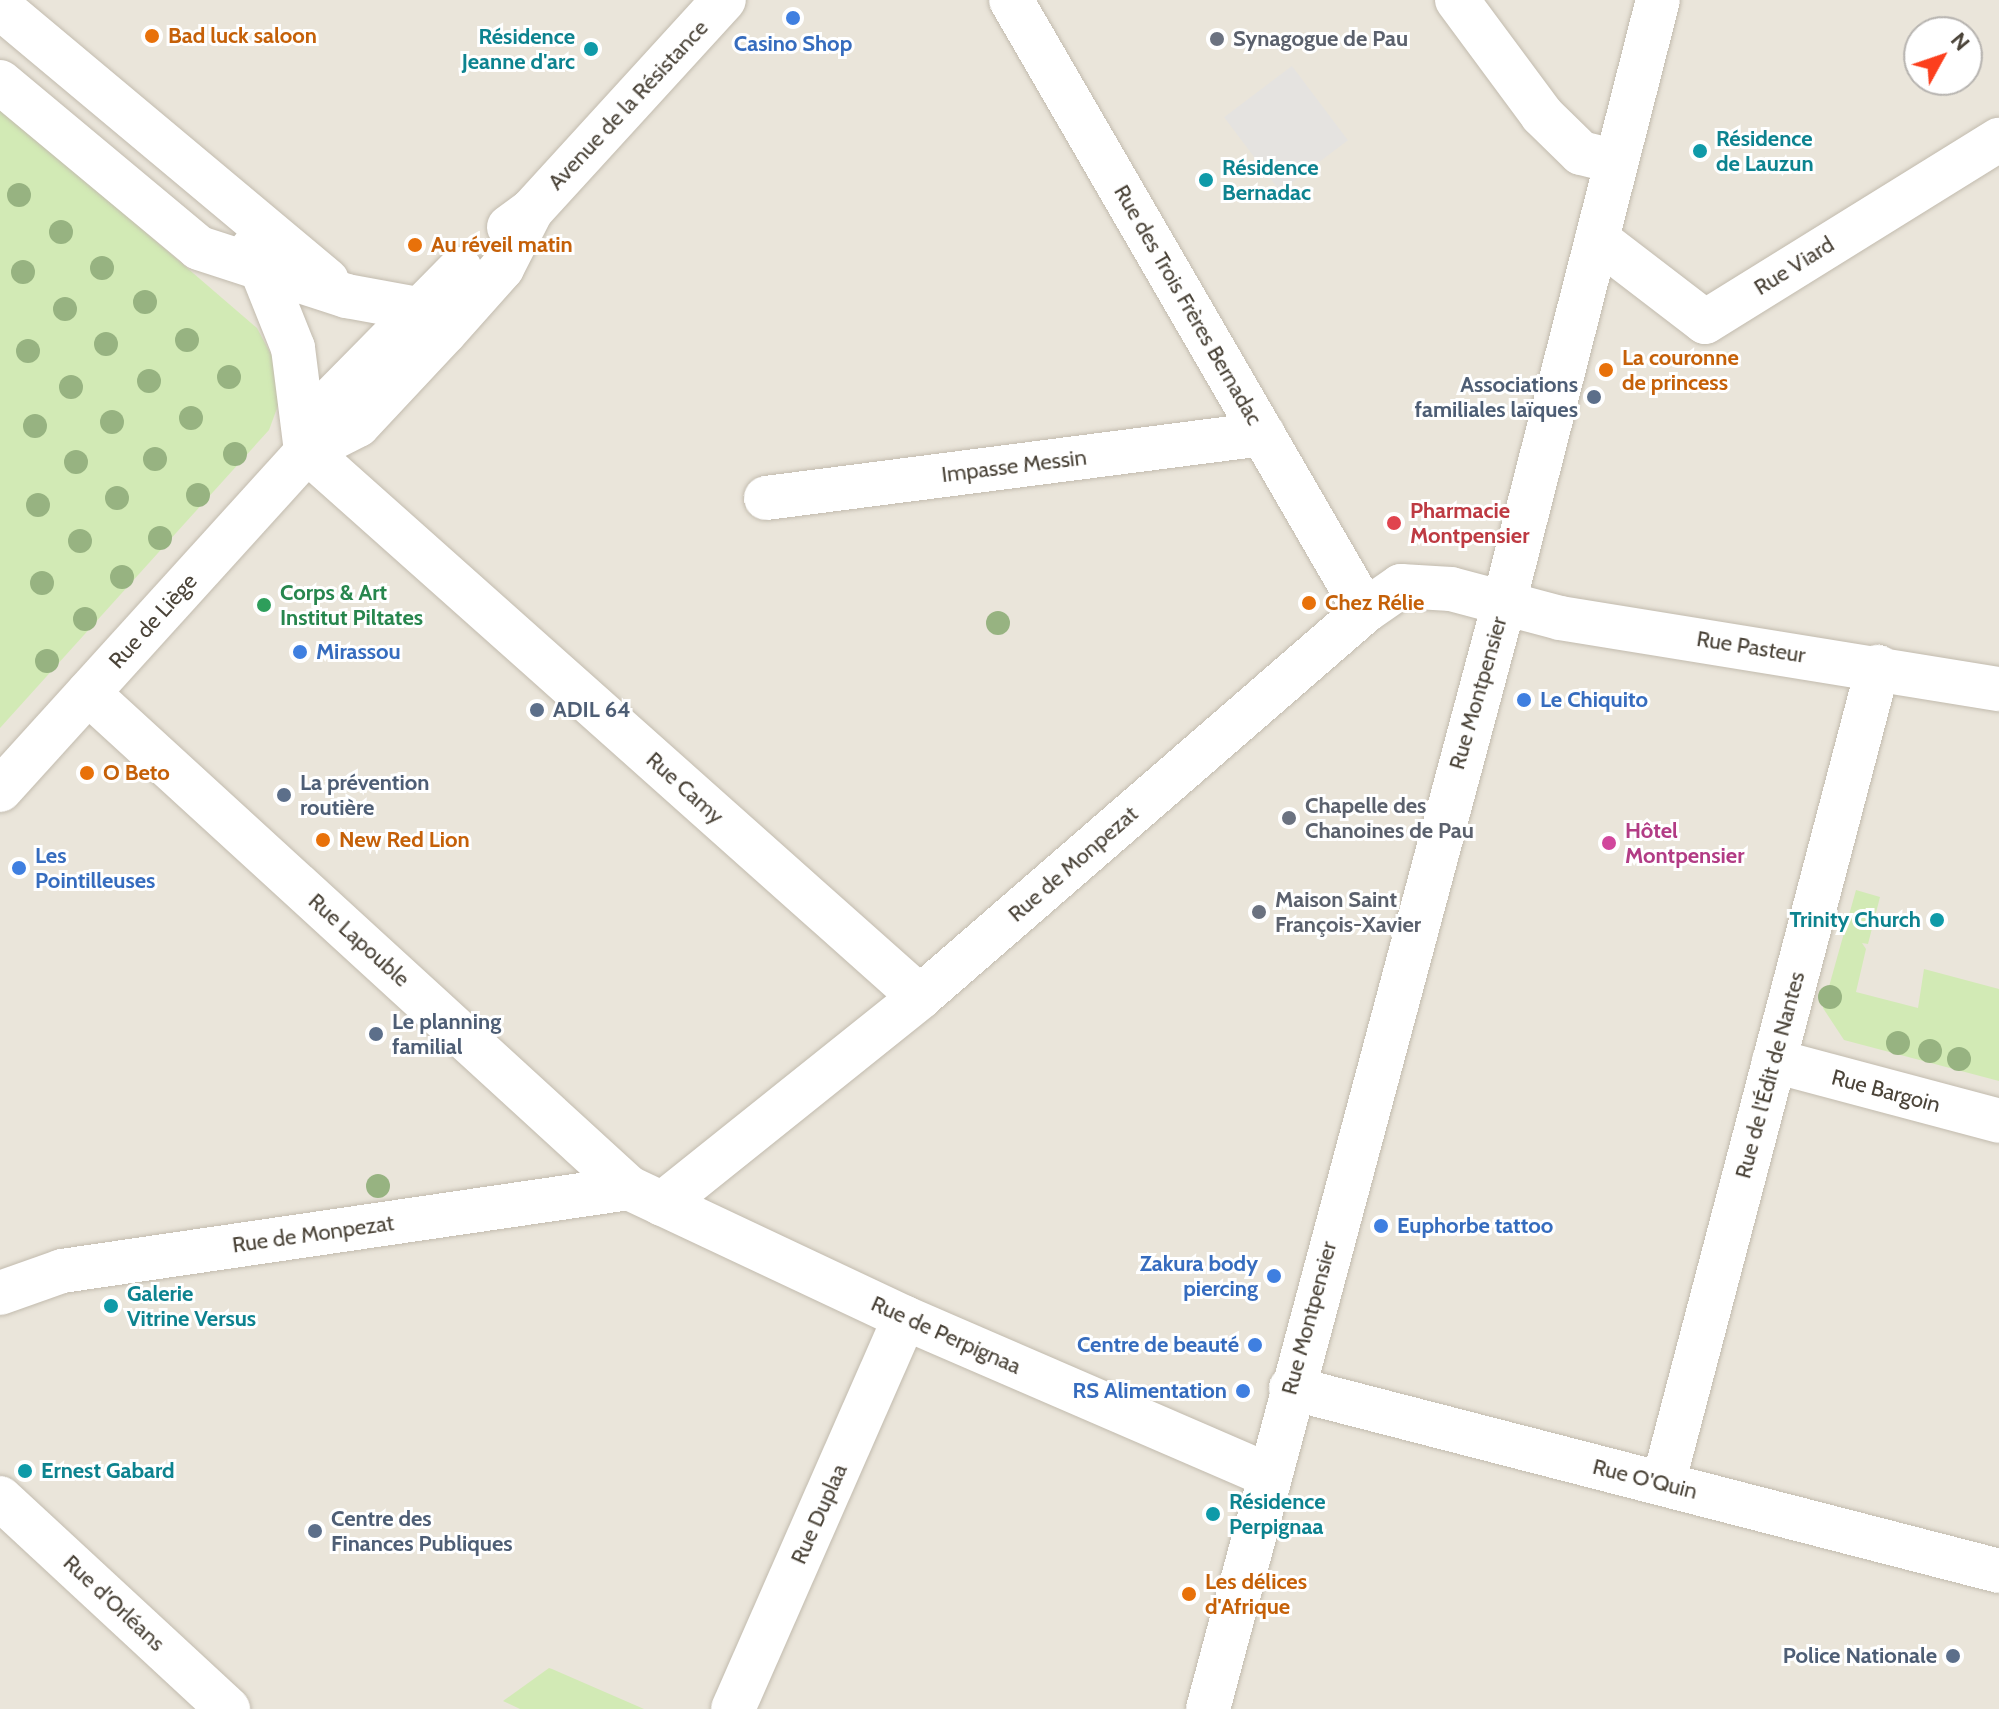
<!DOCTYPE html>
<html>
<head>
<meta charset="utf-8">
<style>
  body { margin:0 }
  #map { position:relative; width:1999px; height:1709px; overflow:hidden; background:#f6f3ec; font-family:Cabin,sans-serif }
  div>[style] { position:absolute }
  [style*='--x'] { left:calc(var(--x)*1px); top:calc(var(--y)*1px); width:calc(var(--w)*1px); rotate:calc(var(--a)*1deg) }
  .residential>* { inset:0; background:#eae5da }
  .green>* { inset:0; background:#d2eab5 }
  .parking>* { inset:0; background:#e5e3e0; transform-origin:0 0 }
  .roads { filter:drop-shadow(0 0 2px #c2bbae) drop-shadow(0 0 2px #c2bbae) }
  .minor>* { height:44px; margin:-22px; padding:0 22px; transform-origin:22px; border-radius:22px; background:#fff }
  .trees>* { width:24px; height:24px; margin:-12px; border-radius:50%; background:#97b381 }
  .dots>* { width:22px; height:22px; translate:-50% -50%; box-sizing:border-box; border:4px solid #fff; border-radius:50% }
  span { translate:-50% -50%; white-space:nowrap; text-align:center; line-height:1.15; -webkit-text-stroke:6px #fff; paint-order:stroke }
  .food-label { font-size:22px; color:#c56008; font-weight:700 }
  .left { translate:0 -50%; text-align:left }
  .culture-label { font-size:22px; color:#0d838f; font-weight:700 }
  .right { translate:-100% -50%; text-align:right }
  .worship-label { font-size:22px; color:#5b616d; font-weight:700 }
  .shop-label { font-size:22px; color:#366cbe; font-weight:700 }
  .street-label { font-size:22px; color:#4b4439 }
  .service-label { font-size:22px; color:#4e5e75; font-weight:700 }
  .health-label { font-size:22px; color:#be3a42; font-weight:700 }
  .leisure-label { font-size:22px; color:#27864d; font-weight:700 }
  .hotel-label { font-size:22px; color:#b23c85; font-weight:700 }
  .north { position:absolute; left:1903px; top:16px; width:80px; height:80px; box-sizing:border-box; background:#fff; border:2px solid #b7b4b0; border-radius:50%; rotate:50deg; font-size:22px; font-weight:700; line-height:32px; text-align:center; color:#4b4439 }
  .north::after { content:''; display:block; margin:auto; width:28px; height:36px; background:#fc3f1d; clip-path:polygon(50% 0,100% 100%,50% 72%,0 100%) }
</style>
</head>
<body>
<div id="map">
  <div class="residential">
    <div style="clip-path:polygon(evenodd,0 0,1999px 0,1999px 1709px,0 1709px,0 0,1919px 32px,1967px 32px,1967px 80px,1919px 80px,1919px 32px)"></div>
  </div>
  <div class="green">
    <div style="clip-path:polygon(0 107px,257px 328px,282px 375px,283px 392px,269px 430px,0 728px)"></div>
    <div style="clip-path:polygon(1856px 890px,1880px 897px,1868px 944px,1862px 943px,1866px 949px,1856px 992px,1918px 1008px,1924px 969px,1999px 989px,1999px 1081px,1844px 1040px,1823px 1008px)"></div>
    <div style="clip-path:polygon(549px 1668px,552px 1669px,644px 1709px,520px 1709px,503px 1701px)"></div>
  </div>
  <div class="parking">
    <div style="left:1292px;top:66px;width:93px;height:85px;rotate:53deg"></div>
  </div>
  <div class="roads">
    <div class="minor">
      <div style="--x:1011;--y:0;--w:706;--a:59.91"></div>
      <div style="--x:1457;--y:0;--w:143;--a:53.5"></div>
      <div style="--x:1542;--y:115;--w:54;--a:44.3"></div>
      <div style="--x:1581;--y:153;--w:36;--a:14"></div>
      <div style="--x:0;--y:7;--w:426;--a:39.9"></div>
      <div style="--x:0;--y:82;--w:259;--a:39.8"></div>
      <div style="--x:199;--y:248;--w:156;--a:18"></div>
      <div style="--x:347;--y:296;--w:77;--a:10.4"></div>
      <div style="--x:509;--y:227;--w:27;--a:-36"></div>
      <div style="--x:531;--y:211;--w:286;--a:-47.6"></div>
      <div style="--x:1597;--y:239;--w:136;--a:37.5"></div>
      <div style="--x:1705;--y:322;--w:346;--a:-31.8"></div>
      <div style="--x:253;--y:248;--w:108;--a:68.2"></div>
      <div style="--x:293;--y:348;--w:104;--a:82.8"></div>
      <div style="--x:307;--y:451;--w:821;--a:41.69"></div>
      <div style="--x:307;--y:451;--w:43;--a:-71.1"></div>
      <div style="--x:321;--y:410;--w:198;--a:-45.4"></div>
      <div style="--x:766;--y:498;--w:501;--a:-7.34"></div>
      <div style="--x:88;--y:693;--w:733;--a:42.46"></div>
      <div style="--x:629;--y:1188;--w:305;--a:25.2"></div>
      <div style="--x:905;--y:1318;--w:395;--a:23.4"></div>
      <div style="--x:0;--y:790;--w:457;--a:-47.8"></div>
      <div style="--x:307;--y:451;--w:57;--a:-27"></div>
      <div style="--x:358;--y:425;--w:127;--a:-46.9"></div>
      <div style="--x:445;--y:332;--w:86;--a:-48.3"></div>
      <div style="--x:502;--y:268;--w:64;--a:-63"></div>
      <div style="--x:1774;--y:1061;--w:233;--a:14.9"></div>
      <div style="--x:662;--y:1204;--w:331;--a:-38.7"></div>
      <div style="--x:920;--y:997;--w:589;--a:-40.94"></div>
      <div style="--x:1365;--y:611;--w:44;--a:-34.8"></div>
      <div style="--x:1401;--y:586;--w:50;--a:3.4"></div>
      <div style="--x:1451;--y:589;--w:113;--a:14.9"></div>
      <div style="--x:1560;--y:618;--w:445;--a:9.2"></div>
      <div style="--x:0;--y:1293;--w:66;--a:-19.5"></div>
      <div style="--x:62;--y:1271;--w:573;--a:-8.33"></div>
      <div style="--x:1291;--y:1388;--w:731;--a:14.49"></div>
      <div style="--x:1663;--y:1484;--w:845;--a:-75.26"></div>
      <div style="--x:0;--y:1498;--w:311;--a:42.8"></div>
      <div style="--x:733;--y:1709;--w:427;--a:-66.3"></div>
      <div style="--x:1208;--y:1709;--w:1141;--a:-75.01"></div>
      <div style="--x:1503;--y:607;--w:626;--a:-75.68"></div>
    </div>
  </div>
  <div class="trees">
    <div style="left:19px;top:195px"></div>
    <div style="left:61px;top:232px"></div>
    <div style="left:102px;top:268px"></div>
    <div style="left:23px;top:272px"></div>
    <div style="left:145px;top:302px"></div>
    <div style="left:65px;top:309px"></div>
    <div style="left:187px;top:340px"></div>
    <div style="left:106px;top:344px"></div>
    <div style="left:28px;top:351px"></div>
    <div style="left:229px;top:377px"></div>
    <div style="left:149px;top:381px"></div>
    <div style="left:71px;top:387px"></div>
    <div style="left:191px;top:418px"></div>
    <div style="left:112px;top:422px"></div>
    <div style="left:35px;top:426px"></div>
    <div style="left:235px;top:454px"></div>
    <div style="left:155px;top:459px"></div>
    <div style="left:76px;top:462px"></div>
    <div style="left:198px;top:495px"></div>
    <div style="left:117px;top:498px"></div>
    <div style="left:38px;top:505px"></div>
    <div style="left:160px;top:538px"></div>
    <div style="left:80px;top:541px"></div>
    <div style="left:122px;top:577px"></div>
    <div style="left:42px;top:583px"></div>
    <div style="left:85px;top:619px"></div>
    <div style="left:998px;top:623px"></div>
    <div style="left:47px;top:661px"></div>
    <div style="left:1830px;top:997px"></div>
    <div style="left:1898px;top:1043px"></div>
    <div style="left:1930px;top:1051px"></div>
    <div style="left:1959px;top:1059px"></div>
    <div style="left:378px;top:1186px"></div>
  </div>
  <div class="dots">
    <div style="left:793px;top:18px;background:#3f7fe0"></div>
    <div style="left:152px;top:36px;background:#e8710a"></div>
    <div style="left:1217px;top:39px;background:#6b7280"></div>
    <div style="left:591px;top:49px;background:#0f9aa8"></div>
    <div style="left:1700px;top:151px;background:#0f9aa8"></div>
    <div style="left:1206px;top:180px;background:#0f9aa8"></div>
    <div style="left:415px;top:245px;background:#e8710a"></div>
    <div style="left:1606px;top:370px;background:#e8710a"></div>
    <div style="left:1594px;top:397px;background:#5c6f8a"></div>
    <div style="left:1394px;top:523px;background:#e0444e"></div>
    <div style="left:1309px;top:603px;background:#e8710a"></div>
    <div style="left:264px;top:605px;background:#2e9e5b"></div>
    <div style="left:300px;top:652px;background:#3f7fe0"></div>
    <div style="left:1524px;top:700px;background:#3f7fe0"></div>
    <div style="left:537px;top:710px;background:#5c6f8a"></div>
    <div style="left:87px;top:773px;background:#e8710a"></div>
    <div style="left:284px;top:795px;background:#5c6f8a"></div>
    <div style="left:1289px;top:818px;background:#6b7280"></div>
    <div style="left:323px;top:840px;background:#e8710a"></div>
    <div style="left:1609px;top:843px;background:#d1479c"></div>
    <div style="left:19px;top:868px;background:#3f7fe0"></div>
    <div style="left:1259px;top:912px;background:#6b7280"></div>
    <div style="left:1937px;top:920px;background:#0f9aa8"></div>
    <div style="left:376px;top:1034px;background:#5c6f8a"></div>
    <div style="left:1381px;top:1226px;background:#3f7fe0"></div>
    <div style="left:1274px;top:1276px;background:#3f7fe0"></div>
    <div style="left:111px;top:1306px;background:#0f9aa8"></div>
    <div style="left:1255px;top:1345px;background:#3f7fe0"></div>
    <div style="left:1243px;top:1391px;background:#3f7fe0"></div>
    <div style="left:25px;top:1471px;background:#0f9aa8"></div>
    <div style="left:1213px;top:1514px;background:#0f9aa8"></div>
    <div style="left:315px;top:1531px;background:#5c6f8a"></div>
    <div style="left:1189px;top:1594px;background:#e8710a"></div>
    <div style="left:1953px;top:1656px;background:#5c6f8a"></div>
  </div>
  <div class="food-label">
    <span class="left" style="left:168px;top:36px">Bad luck saloon</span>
    <span class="left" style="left:431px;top:245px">Au réveil matin</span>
    <span class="left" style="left:1622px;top:370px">La couronne<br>de princess</span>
    <span class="left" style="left:1325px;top:603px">Chez Rélie</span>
    <span class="left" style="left:103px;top:773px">O Beto</span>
    <span class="left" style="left:339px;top:840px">New Red Lion</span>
    <span class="left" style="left:1205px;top:1594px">Les délices<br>d'Afrique</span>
  </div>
  <div class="culture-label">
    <span class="right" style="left:575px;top:49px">Résidence<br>Jeanne d'arc</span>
    <span class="left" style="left:1716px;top:151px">Résidence<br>de Lauzun</span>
    <span class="left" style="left:1222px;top:180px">Résidence<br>Bernadac</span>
    <span class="right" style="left:1921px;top:920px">Trinity Church</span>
    <span class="left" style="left:127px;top:1306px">Galerie<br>Vitrine Versus</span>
    <span class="left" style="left:41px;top:1471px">Ernest Gabard</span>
    <span class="left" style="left:1229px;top:1514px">Résidence<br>Perpignaa</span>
  </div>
  <div class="worship-label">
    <span class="left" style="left:1233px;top:39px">Synagogue de Pau</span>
    <span class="left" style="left:1305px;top:818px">Chapelle des<br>Chanoines de Pau</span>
    <span class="left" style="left:1275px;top:912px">Maison Saint<br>François-Xavier</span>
  </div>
  <div class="shop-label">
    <span style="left:793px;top:44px">Casino Shop</span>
    <span class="left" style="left:316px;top:652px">Mirassou</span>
    <span class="left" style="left:1540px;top:700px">Le Chiquito</span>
    <span class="left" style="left:35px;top:868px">Les<br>Pointilleuses</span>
    <span class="left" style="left:1397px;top:1226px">Euphorbe tattoo</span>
    <span class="right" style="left:1258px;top:1276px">Zakura body<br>piercing</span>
    <span class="right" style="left:1239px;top:1345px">Centre de beauté</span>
    <span class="right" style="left:1227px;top:1391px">RS Alimentation</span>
  </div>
  <div class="street-label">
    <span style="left:628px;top:105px;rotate:-47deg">Avenue de la Résistance</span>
    <span style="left:1794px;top:266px;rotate:-32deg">Rue Viard</span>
    <span style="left:1188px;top:305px;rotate:60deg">Rue des Trois Frères Bernadac</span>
    <span style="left:1014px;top:466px;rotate:-7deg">Impasse Messin</span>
    <span style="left:153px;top:621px;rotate:-48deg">Rue de Liège</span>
    <span style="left:1751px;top:647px;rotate:9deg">Rue Pasteur</span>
    <span style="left:1478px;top:693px;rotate:-74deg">Rue Montpensier</span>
    <span style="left:685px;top:788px;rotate:42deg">Rue Camy</span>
    <span style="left:1073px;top:864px;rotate:-41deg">Rue de Monpezat</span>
    <span style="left:359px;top:940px;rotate:42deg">Rue Lapouble</span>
    <span style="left:1770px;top:1075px;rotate:-75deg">Rue de l'Édit de Nantes</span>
    <span style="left:1886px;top:1091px;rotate:15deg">Rue Bargoin</span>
    <span style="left:313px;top:1234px;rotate:-8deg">Rue de Monpezat</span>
    <span style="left:1309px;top:1318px;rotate:-75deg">Rue Montpensier</span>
    <span style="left:946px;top:1335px;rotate:24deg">Rue de Perpignaa</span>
    <span style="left:1645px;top:1479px;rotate:14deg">Rue O'Quin</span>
    <span style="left:819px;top:1514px;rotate:-66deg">Rue Duplaa</span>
    <span style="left:114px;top:1603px;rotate:43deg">Rue d'Orléans</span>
  </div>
  <div class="service-label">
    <span class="right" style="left:1578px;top:397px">Associations<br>familiales laïques</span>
    <span class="left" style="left:553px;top:710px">ADIL 64</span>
    <span class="left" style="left:300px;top:795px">La prévention<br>routière</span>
    <span class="left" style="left:392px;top:1034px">Le planning<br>familial</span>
    <span class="left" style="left:331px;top:1531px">Centre des<br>Finances Publiques</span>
    <span class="right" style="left:1937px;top:1656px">Police Nationale</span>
  </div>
  <div class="health-label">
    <span class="left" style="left:1410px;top:523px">Pharmacie<br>Montpensier</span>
  </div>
  <div class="leisure-label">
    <span class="left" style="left:280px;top:605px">Corps &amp; Art<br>Institut Piltates</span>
  </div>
  <div class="hotel-label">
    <span class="left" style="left:1625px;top:843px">Hôtel<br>Montpensier</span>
  </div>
  <div class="north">N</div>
</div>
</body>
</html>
